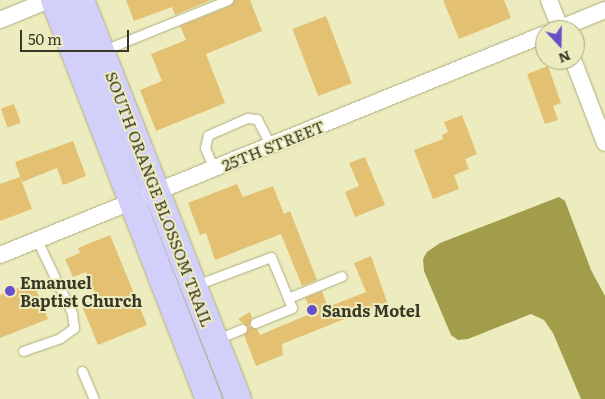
<!DOCTYPE html>
<html>
<head>
<meta charset="utf-8">
<style>
  body { margin:0 }
  #map { position:relative; width:605px; height:399px; overflow:hidden; background:#edecbe; font-family:Literata,serif }
  div>[style] { position:absolute }
  [style*='--x'] { left:calc(var(--x)*1px); top:calc(var(--y)*1px); width:calc(var(--w)*1px); rotate:calc(var(--a)*1deg) }
  .water>* { inset:0; background:#a19d4b }
  .building>* { inset:0; background:#e3c072; transform-origin:0 0 }
  .roads { filter:drop-shadow(0 0 1px #adac80) drop-shadow(0 0 1px #adac80) }
  .lane>* { height:9px; margin:-4.5px; padding:0 4.5px; transform-origin:4.5px; border-radius:4.5px; background:#fff }
  .street>* { height:16px; margin:-8px; padding:0 8px; transform-origin:8px; border-radius:8px; background:#fff }
  .primary>* { height:26px; margin:-13px; padding:0 13px; transform-origin:13px; border-radius:13px; background:#d2d0fa }
  .dots>* { width:14px; height:14px; translate:-50% -50%; box-sizing:border-box; border:2px solid #edecbe; border-radius:50% }
  span { translate:-50% -50%; white-space:nowrap; text-align:center; line-height:1.15; -webkit-text-stroke:4px #edecbe; paint-order:stroke }
  .street-label { font-size:16px; color:#383725 }
  .poi-label { font-size:16px; color:#383725; font-weight:700 }
  .left { translate:0 -50%; text-align:left }
  .north { position:absolute; left:535px; top:20px; width:50px; height:50px; box-sizing:border-box; background:#edecbe; border:1px solid #a5a481; border-radius:50%; rotate:159deg; font-size:14px; font-weight:700; line-height:20px; text-align:center; color:#383725 }
  .north::after { content:''; display:block; margin:auto; width:18px; height:22px; background:#6550c9; clip-path:polygon(50% 0,100% 100%,50% 72%,0 100%) }
  .scale { position:absolute; left:20px; top:30px; width:109px; height:22px; box-sizing:border-box; border:2px solid #383725; border-top:0; padding-left:6px; font-size:15px; line-height:18px; white-space:nowrap; color:#383725; -webkit-text-stroke:4px #edecbe; paint-order:stroke }
</style>
</head>
<body>
<div id="map">
  <div class="water">
    <div style="clip-path:polygon(559px 197px,565px 201px,591px 270px,605px 296px,605px 399px,581px 399px,553px 333px,544px 320px,531px 314px,468px 339px,458px 340px,451px 335px,424px 271px,423px 259px,427px 252px,440px 243px)"></div>
  </div>
  <div class="building">
    <div style="clip-path:polygon(126px 0,211px 0,175px 15px,172px 7px,134px 21px)"></div>
    <div style="clip-path:polygon(234px 0,250px 0,262px 31px,206px 54px,225px 103px,156px 131px,140px 90px,162px 81px,151px 54px,186px 40px,180px 26px,230px 6px)"></div>
    <div style="clip-path:polygon(443px 0,504px 0,511px 18px,459px 39px)"></div>
    <div style="left:326px;top:16px;width:72px;height:36px;rotate:69deg"></div>
    <div style="clip-path:polygon(548px 66px,561px 103px,553px 106px,558px 120px,545px 124px,527px 74px)"></div>
    <div style="left:14px;top:104px;width:20px;height:14px;rotate:70deg"></div>
    <div style="clip-path:polygon(462px 115px,477px 154px,465px 159px,469px 169px,454px 175px,459px 189px,433px 199px,414px 150px,443px 139px,442px 135px,448px 132px,444px 122px)"></div>
    <div style="clip-path:polygon(73px 141px,86px 176px,63px 185px,57px 168px,22px 182px,15px 162px)"></div>
    <div style="clip-path:polygon(365px 157px,385px 205px,355px 217px,345px 192px,359px 186px,349px 163px)"></div>
    <div style="clip-path:polygon(20px 177px,32px 209px,0 221px,0 184px)"></div>
    <div style="clip-path:polygon(237px 184px,243px 197px,273px 186px,284px 214px,290px 211px,317px 280px,302px 286px,281px 234px,215px 260px,206px 233px,200px 235px,188px 203px)"></div>
    <div style="clip-path:polygon(110px 235px,147px 325px,98px 345px,82px 306px,98px 300px,86px 272px,73px 277px,65px 259px,80px 253px,78px 248px)"></div>
    <div style="clip-path:polygon(371px 256px,387px 302px,282px 344px,283px 355px,256px 366px,244px 335px,248px 327px,238px 319px,250px 312px,252px 317px,249px 326px,257px 329px,260px 335px,312px 313px,305px 298px,322px 291px,328px 307px,366px 292px,354px 263px)"></div>
    <div style="clip-path:polygon(33px 282px,48px 319px,0 338px,0 295px)"></div>
  </div>
  <div class="roads">
    <div class="lane">
      <div style="--x:104;--y:50;--w:134;--a:-22"></div>
      <div style="--x:214;--y:169;--w:23;--a:-113"></div>
      <div style="--x:205;--y:148;--w:13;--a:-77"></div>
      <div style="--x:208;--y:135;--w:43;--a:-23.6"></div>
      <div style="--x:247;--y:118;--w:10;--a:6"></div>
      <div style="--x:257;--y:119;--w:30;--a:63"></div>
      <div style="--x:196;--y:285;--w:80;--a:-20.5"></div>
      <div style="--x:271;--y:257;--w:55;--a:67.6"></div>
      <div style="--x:292;--y:308;--w:40;--a:158"></div>
      <div style="--x:288;--y:298;--w:58;--a:-22.2"></div>
      <div style="--x:217;--y:339;--w:27;--a:-22"></div>
      <div style="--x:23;--y:351;--w:39;--a:-19"></div>
      <div style="--x:60;--y:338;--w:17;--a:-36"></div>
      <div style="--x:74;--y:328;--w:15;--a:-98"></div>
      <div style="--x:72;--y:313;--w:81;--a:-115.6"></div>
      <div style="--x:82;--y:371;--w:30;--a:67"></div>
    </div>
    <div class="street">
      <div style="--x:549;--y:0;--w:32;--a:68"></div>
      <div style="--x:0;--y:20;--w:53;--a:-22.2"></div>
      <div style="--x:556;--y:30;--w:53;--a:-22.2"></div>
      <div style="--x:573;--y:60;--w:89;--a:68.9"></div>
      <div style="--x:0;--y:255;--w:588;--a:-22.07"></div>
    </div>
    <div class="primary">
      <div style="--x:54;--y:0;--w:428;--a:68.8"></div>
      <div style="--x:81;--y:0;--w:429;--a:68.5"></div>
    </div>
  </div>
  <div class="dots">
    <div style="left:10px;top:291px;background:#6550c9"></div>
    <div style="left:312px;top:310px;background:#6550c9"></div>
  </div>
  <div class="street-label">
    <span style="left:273px;top:145px;rotate:-22deg">25TH STREET</span>
    <span style="left:160px;top:199px;rotate:69deg">SOUTH ORANGE BLOSSOM TRAIL</span>
  </div>
  <div class="poi-label">
    <span class="left" style="left:20px;top:291px">Emanuel<br>Baptist Church</span>
    <span class="left" style="left:322px;top:310px">Sands Motel</span>
  </div>
  <div class="north">N</div>
  <div class="scale">50 m</div>
</div>
</body>
</html>
